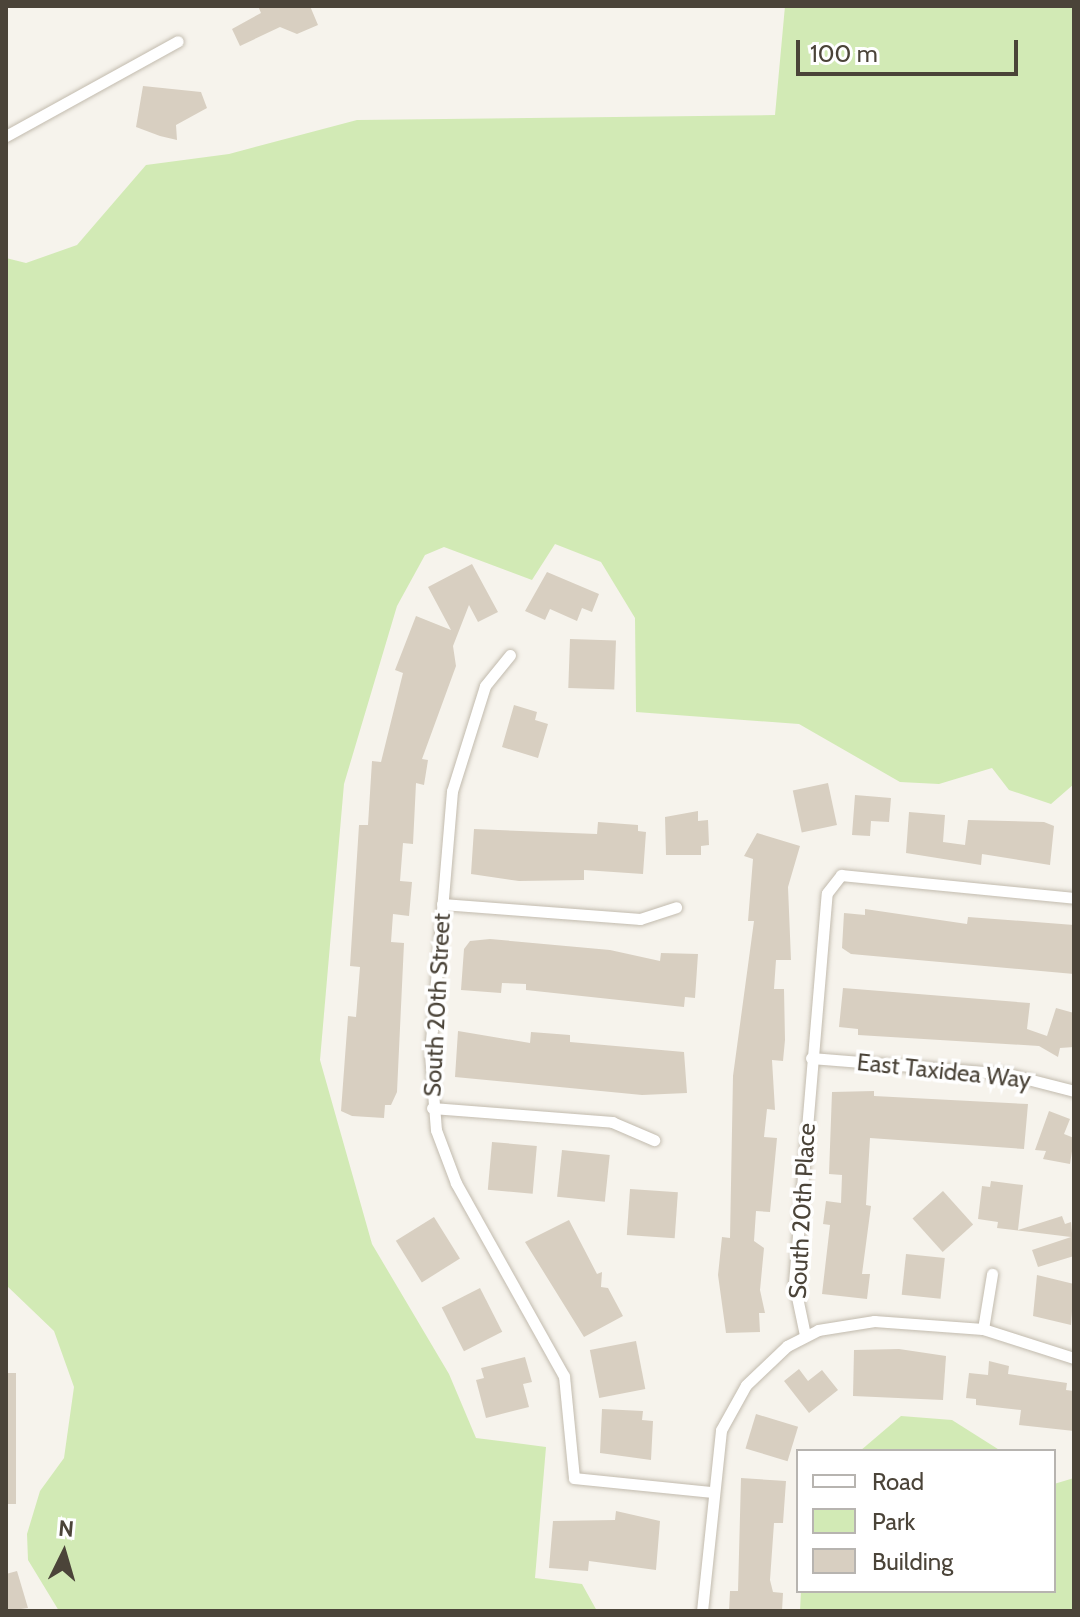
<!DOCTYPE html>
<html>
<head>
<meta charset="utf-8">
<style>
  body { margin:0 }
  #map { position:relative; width:1080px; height:1617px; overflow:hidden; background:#f6f3ec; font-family:Cabin,sans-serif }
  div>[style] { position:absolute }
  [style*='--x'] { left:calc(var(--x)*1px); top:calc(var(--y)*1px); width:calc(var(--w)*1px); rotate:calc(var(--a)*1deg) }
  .green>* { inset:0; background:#d2eab5 }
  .building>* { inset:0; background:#d8cfc1; transform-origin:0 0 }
  .roads { filter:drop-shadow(0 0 2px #c2bbae) drop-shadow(0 0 2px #c2bbae) }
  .street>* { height:11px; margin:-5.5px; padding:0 5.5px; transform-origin:5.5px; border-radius:5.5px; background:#fff }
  span { translate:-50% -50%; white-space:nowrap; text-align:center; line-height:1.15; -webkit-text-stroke:7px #fff; paint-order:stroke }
  .street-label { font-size:24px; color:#4b4439 }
  .frame { position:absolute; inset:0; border:8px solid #4b4439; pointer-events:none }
  .legend { position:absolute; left:796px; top:1449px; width:260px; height:144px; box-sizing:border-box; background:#fff; border:2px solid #b7b4b0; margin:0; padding:10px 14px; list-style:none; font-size:24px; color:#4b4439 }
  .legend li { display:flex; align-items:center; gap:16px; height:40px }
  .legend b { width:40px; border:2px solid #b7b4b0 }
  .north { position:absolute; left:24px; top:1513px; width:80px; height:80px; -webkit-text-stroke:6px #fff; paint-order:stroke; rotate:5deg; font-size:22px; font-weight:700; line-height:32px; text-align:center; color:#4b4439 }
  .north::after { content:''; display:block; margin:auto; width:28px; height:36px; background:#4b4439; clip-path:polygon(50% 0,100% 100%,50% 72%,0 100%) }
  .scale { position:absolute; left:796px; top:40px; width:222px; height:36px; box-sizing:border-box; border:4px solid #4b4439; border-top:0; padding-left:10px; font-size:24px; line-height:28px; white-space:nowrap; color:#4b4439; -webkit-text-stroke:6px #fff; paint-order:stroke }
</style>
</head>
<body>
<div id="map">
  <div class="green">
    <div style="clip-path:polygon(785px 6px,1074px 6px,1074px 784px,1051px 804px,1009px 790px,992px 768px,939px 784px,900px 782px,799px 724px,636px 712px,635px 618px,601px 562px,555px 544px,532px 580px,444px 547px,425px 555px,397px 606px,344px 784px,320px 1060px,372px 1244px,449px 1374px,476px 1438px,546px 1447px,535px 1578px,582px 1584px,597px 1611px,59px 1611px,28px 1560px,27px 1534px,40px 1491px,64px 1458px,74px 1387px,54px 1331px,6px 1285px,6px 258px,26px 263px,77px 245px,146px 165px,229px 154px,357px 120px,775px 115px)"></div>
    <div style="clip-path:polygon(901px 1416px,952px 1420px,1001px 1451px,860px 1451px)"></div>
    <div style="clip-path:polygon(1074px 1478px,1074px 1611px,800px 1611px,801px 1591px,1054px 1591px,1054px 1484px)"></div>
  </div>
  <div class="building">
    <div style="clip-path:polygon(258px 6px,310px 6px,318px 25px,297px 34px,280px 27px,240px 46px,232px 29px,261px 13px)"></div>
    <div style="clip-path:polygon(143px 86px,201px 92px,207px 108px,176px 125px,177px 140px,160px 136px,136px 127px)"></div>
    <div style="clip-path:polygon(472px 564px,498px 612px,478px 622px,469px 605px,453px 646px,456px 666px,422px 759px,428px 760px,424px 785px,416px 783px,413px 844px,403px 843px,400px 881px,412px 882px,409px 916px,393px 914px,391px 942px,404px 943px,397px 1092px,391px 1105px,385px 1105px,384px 1118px,352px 1116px,341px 1111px,348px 1016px,356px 1017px,360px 967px,350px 966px,359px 825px,368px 825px,372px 761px,381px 762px,403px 673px,395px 670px,416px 616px,451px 630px,428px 587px)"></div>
    <div style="clip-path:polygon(547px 572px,599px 594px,592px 612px,582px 608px,577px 621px,550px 609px,545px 620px,525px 611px)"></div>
    <div style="left:570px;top:639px;width:46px;height:49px;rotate:2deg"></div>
    <div style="clip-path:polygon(514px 705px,537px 712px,535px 720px,548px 724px,538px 758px,502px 747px)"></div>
    <div style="left:828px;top:783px;width:43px;height:36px;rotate:78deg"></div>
    <div style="clip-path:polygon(855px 795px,891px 798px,889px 822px,871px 821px,870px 836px,852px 835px)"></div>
    <div style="clip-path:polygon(698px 811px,698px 821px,708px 820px,709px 845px,701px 846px,701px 855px,666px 855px,665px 817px)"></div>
    <div style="clip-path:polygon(909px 812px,945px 815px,943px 842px,965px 845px,968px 820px,1044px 822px,1054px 826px,1050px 865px,982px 854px,981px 865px,906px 853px)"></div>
    <div style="clip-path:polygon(598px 822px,638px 825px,638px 831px,646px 832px,643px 874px,584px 870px,584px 880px,519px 881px,471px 874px,474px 829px,597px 834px)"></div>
    <div style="clip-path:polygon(757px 833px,800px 846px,788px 887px,791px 960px,776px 960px,774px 989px,784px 989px,785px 1040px,783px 1061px,772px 1060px,775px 1110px,767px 1109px,764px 1137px,777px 1138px,770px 1212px,756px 1211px,754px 1241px,764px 1248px,760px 1290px,765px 1313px,759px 1313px,760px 1332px,726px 1333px,718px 1275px,722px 1237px,730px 1238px,733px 1076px,754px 921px,748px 921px,753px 859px,744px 856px)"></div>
    <div style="clip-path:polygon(865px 909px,967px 924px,968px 917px,1074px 925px,1074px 974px,851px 954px,842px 948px,844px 913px,865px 915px)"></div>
    <div style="clip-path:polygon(490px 939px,610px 950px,660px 961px,661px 953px,698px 954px,695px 998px,685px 997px,684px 1007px,526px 990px,526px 984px,502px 983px,501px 993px,461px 990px,464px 949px,470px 941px)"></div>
    <div style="clip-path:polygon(843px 988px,1030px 1003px,1027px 1029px,1047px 1036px,1056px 1008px,1074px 1013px,1074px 1047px,1060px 1048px,1058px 1057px,1039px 1046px,858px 1035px,858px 1029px,839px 1027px)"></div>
    <div style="clip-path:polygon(458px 1031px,530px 1043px,531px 1032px,570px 1035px,570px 1042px,684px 1052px,687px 1093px,642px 1095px,455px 1077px)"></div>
    <div style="clip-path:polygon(874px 1091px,874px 1096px,1028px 1104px,1024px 1149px,870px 1138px,866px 1205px,871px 1206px,862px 1274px,870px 1274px,867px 1299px,822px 1294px,830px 1225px,823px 1224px,826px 1201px,841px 1203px,842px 1175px,829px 1174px,832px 1092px)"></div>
    <div style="clip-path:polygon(1049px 1111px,1070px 1119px,1064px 1134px,1074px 1138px,1070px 1164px,1043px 1159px,1046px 1151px,1035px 1150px)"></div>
    <div style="left:492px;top:1142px;width:45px;height:48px;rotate:5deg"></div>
    <div style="left:562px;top:1150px;width:48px;height:47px;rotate:6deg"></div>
    <div style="clip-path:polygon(991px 1181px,1023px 1185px,1018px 1230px,1062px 1216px,1065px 1224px,1071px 1222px,1074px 1256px,1038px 1267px,1032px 1250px,1071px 1237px,997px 1228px,998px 1222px,978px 1219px,982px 1186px,990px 1187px)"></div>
    <div style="left:630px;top:1189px;width:48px;height:46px;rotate:4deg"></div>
    <div style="left:943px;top:1191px;width:45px;height:41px;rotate:48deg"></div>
    <div style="left:434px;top:1217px;width:49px;height:45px;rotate:58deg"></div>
    <div style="clip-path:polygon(569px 1220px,597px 1274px,602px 1272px,601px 1287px,608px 1288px,623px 1316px,584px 1337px,525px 1242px)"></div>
    <div style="left:906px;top:1254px;width:39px;height:41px;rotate:6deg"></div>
    <div style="clip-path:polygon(1037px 1275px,1074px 1284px,1071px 1325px,1033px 1316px)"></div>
    <div style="left:480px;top:1288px;width:49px;height:43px;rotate:63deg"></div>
    <div style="left:636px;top:1341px;width:49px;height:47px;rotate:79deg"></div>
    <div style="clip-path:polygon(899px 1349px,946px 1356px,943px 1400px,853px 1396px,854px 1350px)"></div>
    <div style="clip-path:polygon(525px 1357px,532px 1382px,523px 1384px,529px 1407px,486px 1418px,476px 1380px,484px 1378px,481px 1368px)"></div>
    <div style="clip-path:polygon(989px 1361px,1009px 1366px,1008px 1374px,1067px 1383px,1066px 1390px,1074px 1391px,1074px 1431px,1019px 1425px,1021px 1410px,976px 1405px,976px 1399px,966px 1398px,969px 1373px,988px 1375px)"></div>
    <div style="clip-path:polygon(799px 1369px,808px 1381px,822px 1370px,838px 1390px,809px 1413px,784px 1381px)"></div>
    <div style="left:16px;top:1373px;width:131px;height:10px;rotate:90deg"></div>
    <div style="clip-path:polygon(602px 1409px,643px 1411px,642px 1420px,653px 1421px,651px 1460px,600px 1453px)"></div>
    <div style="left:756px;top:1414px;width:44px;height:36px;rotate:17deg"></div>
    <div style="clip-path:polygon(741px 1478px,786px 1481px,783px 1523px,774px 1523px,770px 1580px,773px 1592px,783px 1593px,782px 1611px,729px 1611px,730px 1591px,738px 1591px)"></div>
    <div style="clip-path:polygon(616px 1511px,660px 1521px,656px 1570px,589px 1561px,588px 1571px,549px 1568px,553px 1521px,615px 1520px)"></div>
    <div style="clip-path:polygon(17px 1571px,28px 1608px,6px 1611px,6px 1574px)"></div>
  </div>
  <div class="roads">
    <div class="street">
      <div style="--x:6;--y:136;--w:196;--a:-28.9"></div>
      <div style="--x:510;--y:655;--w:40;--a:129"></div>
      <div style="--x:485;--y:686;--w:110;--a:107.4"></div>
      <div style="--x:452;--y:791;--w:264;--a:94.8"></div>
      <div style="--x:430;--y:1054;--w:76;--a:85.5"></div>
      <div style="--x:436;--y:1130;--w:57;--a:69.3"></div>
      <div style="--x:456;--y:1183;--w:221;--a:60.8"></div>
      <div style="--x:564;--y:1376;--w:102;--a:84.4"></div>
      <div style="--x:574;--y:1478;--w:139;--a:5.8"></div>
      <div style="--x:442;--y:904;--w:199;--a:4.3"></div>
      <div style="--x:640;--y:919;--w:38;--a:-18"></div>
      <div style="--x:811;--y:1058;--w:198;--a:4.6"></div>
      <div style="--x:1008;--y:1074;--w:68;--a:14.4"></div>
      <div style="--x:432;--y:1108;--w:181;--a:4.4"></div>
      <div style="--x:612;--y:1122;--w:46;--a:23.2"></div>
      <div style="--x:983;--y:1329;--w:56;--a:-80.7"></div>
      <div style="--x:805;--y:1335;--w:53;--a:-101.9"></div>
      <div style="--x:794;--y:1283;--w:391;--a:-85.2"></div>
      <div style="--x:827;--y:893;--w:23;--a:-52"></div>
      <div style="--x:841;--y:875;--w:234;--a:5.6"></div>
      <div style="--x:702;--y:1611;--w:182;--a:-84"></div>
      <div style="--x:721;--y:1430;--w:51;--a:-60.9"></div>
      <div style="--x:746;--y:1385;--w:57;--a:-43.6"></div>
      <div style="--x:787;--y:1346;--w:35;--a:-27"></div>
      <div style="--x:818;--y:1330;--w:57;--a:-9.1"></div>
      <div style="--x:874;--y:1321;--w:109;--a:4.2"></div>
      <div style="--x:983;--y:1329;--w:96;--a:17.7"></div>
    </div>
  </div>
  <div class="street-label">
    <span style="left:437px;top:1005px;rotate:-87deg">South 20th Street</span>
    <span style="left:944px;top:1071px;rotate:6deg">East Taxidea Way</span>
    <span style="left:802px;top:1211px;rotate:-87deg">South 20th Place</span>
  </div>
  <div class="frame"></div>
  <ul class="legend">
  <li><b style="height:10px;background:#fff"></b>Road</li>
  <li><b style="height:22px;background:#d2eab5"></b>Park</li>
  <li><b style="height:22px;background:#d8cfc1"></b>Building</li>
  </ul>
  <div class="north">N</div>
  <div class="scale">100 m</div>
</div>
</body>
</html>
